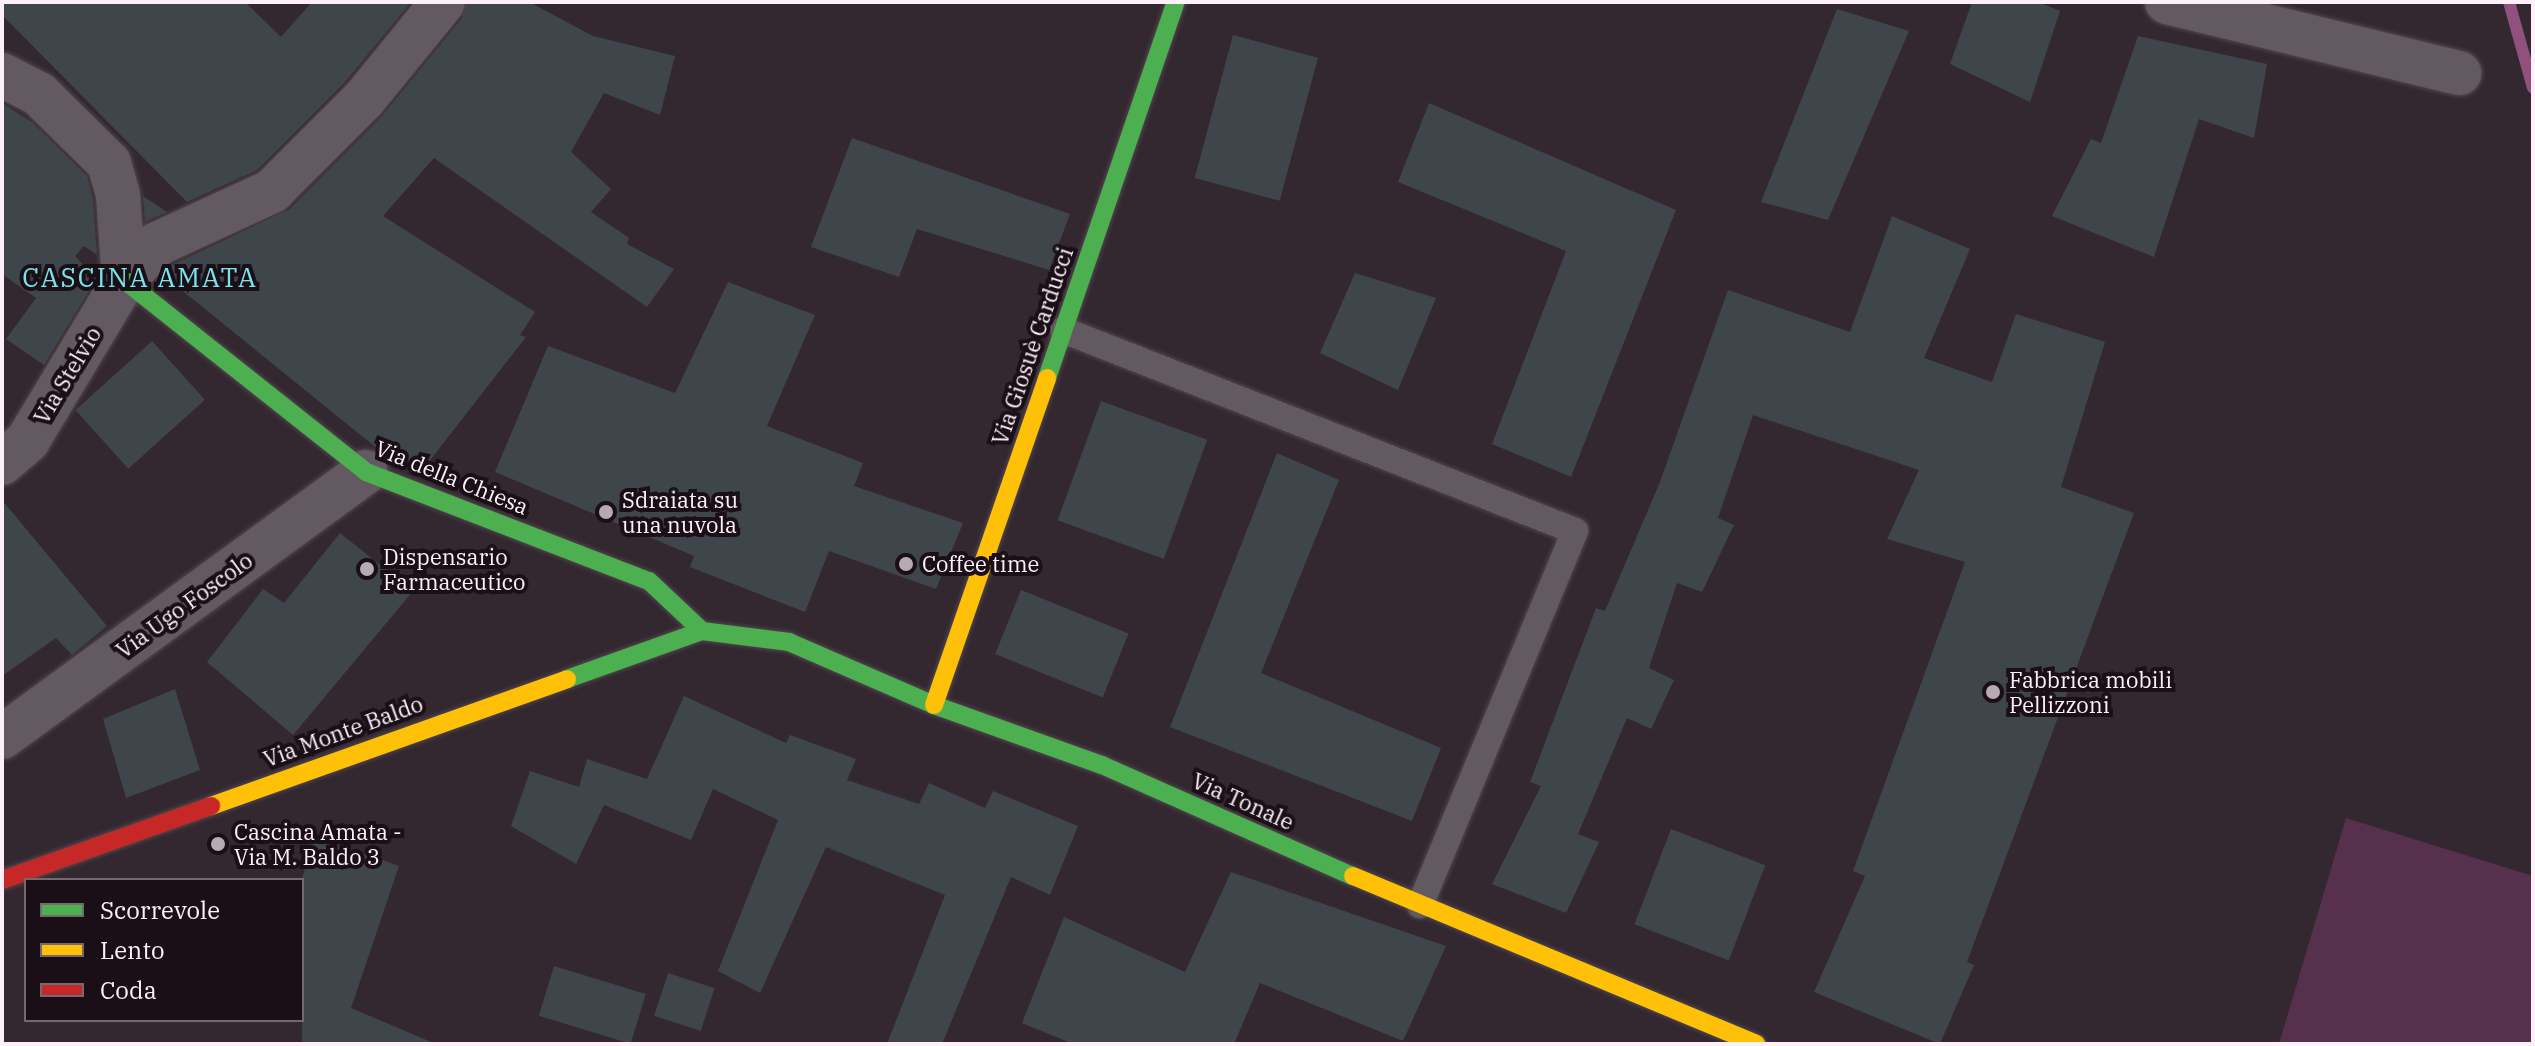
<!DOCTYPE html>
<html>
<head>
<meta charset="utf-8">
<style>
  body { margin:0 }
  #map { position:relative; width:2535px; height:1046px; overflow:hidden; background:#332730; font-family:"IBM Plex Serif",serif }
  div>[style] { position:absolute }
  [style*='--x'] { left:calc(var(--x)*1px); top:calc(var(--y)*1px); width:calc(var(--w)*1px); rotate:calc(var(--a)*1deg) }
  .green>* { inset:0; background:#56304d }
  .stream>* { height:12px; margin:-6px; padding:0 6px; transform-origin:6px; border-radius:6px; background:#90517f }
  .building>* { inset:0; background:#3f464b; transform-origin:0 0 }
  .roads { filter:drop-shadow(0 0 2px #50464d) drop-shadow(0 0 2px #50464d) }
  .lane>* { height:26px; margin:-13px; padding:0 13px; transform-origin:13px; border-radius:13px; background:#635960 }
  .street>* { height:44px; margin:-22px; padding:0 22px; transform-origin:22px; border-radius:22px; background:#635960 }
  .fast>* { height:18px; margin:-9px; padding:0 9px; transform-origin:9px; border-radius:9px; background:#4caf50 }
  .slow>* { height:18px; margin:-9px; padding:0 9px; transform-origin:9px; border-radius:9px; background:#ffc107 }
  .jam>* { height:18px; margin:-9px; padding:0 9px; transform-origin:9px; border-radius:9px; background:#c62828 }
  .dots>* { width:22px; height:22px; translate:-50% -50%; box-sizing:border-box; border:4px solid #1a0f17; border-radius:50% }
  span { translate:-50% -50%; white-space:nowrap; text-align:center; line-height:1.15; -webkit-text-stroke:8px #1a0f17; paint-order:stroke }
  .street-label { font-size:22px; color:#fef0f9 }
  .poi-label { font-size:22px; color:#fef0f9 }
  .left { translate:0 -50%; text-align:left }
  .quarter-label { font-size:26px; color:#79e5eb; letter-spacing:2px }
  .frame { position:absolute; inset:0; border:4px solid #fef0f9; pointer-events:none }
  .legend { position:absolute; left:24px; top:878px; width:280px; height:144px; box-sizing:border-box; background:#1a0f17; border:2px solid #756971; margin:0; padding:10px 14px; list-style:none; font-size:24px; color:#fef0f9 }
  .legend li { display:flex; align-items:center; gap:16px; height:40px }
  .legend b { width:40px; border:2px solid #756971 }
</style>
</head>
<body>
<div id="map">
  <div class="green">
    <div style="clip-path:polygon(2346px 818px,2533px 876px,2533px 1044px,2279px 1044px)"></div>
  </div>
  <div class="stream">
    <div style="--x:2509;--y:2;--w:89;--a:74.4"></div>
  </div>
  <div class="building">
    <div style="clip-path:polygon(2px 2px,245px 2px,281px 37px,312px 2px,411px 2px,345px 82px,257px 170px,187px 202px,2px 15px)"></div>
    <div style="clip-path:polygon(467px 2px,529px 2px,593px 36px,675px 56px,660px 115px,604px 93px,571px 152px,611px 189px,591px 212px,629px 238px,627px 244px,674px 269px,647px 307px,434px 158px,383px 216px,535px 312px,520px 335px,526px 337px,424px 468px,379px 450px,163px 275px,172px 265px,290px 209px,383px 115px,462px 18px)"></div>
    <div style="clip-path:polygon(1972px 2px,2038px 2px,2060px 11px,2030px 102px,1950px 64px)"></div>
    <div style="clip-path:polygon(1837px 9px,1909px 31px,1828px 220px,1761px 202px)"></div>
    <div style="left:1233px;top:35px;width:88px;height:148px;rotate:15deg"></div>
    <div style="clip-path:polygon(2138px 36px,2267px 64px,2254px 138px,2199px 119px,2154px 257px,2052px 216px,2091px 139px,2101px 143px)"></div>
    <div style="clip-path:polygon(2px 103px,32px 122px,87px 176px,93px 199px,97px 255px,84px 246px,75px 256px,96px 279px,44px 365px,6px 339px,36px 298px,2px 274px)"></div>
    <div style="clip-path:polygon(1429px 103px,1676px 210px,1571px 477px,1492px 444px,1566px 251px,1398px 182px)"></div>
    <div style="clip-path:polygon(852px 138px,1070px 214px,1049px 270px,917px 229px,899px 277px,811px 247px)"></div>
    <div style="clip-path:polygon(143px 196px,167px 212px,145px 222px)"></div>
    <div style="clip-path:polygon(1892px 216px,1970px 249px,1924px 358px,1992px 382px,2016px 314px,2105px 342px,2061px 487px,2134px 513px,1967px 962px,1974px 965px,1940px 1044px,1814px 992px,1865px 876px,1853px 871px,1965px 562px,1887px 539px,1919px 470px,1753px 415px,1718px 518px,1734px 525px,1702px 592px,1677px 583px,1649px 668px,1674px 680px,1651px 729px,1627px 718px,1578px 834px,1599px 842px,1566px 913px,1492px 884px,1541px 786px,1530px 782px,1596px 608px,1605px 611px,1660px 482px,1728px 290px,1850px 332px)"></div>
    <div style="clip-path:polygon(1355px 273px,1436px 298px,1398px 390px,1320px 353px)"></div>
    <div style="clip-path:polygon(728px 282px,815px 315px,767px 426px,863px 463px,854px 486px,963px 523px,936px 589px,829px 551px,805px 612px,690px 567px,694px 556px,495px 472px,548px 346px,675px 393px)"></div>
    <div style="left:152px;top:341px;width:79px;height:103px;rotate:48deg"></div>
    <div style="left:1101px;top:401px;width:113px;height:127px;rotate:20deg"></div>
    <div style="clip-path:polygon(1277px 453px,1339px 480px,1261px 673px,1441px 748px,1412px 821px,1170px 727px)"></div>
    <div style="clip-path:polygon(2px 500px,107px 626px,72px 655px,56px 638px,2px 676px)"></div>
    <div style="clip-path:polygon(340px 533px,413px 591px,293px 735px,207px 662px,263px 589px,284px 603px)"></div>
    <div style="left:1021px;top:590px;width:116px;height:69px;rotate:22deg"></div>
    <div style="clip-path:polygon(175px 689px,200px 770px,126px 798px,103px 719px)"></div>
    <div style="clip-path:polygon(684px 696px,786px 743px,790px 735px,856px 759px,847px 780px,919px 804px,929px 783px,985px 808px,993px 791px,1078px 826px,1050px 895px,1011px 877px,942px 1044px,887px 1044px,945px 895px,826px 847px,760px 993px,718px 971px,778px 820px,713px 789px,691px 840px,604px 805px,576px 864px,511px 826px,530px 771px,579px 787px,587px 759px,647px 779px)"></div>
    <div style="left:1671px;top:829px;width:101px;height:102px;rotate:21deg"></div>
    <div style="clip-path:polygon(314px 836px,399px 866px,351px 1008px,436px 1044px,302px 1044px,302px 879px)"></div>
    <div style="clip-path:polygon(1231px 872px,1446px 946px,1403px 1041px,1260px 983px,1234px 1044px,1073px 1044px,1022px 1023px,1064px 917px,1185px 972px)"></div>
    <div style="left:554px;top:966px;width:96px;height:52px;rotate:17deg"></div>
    <div style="left:668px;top:973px;width:49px;height:45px;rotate:18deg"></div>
  </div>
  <div class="roads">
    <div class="lane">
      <div style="--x:1063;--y:330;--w:550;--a:21.43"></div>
      <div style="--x:1575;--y:531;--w:405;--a:112.5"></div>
    </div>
    <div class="street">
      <div style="--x:2167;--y:2;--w:301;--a:13.7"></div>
      <div style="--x:2;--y:75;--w:42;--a:27.2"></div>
      <div style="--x:39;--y:94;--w:98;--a:44.6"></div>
      <div style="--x:109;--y:163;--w:33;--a:74"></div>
      <div style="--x:118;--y:195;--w:85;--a:86"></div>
      <div style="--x:2;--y:463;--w:35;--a:-41"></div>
      <div style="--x:28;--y:440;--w:187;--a:-59"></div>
      <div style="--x:124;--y:280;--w:49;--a:-47.5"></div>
      <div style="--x:157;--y:244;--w:127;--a:-24.7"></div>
      <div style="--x:272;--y:191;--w:130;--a:-45"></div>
      <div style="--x:364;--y:99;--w:125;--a:-50.8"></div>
      <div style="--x:2;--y:737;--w:450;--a:-36.1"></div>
    </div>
    <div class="fast">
      <div style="--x:124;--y:280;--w:309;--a:38.4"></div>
      <div style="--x:366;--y:472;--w:303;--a:21.1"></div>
      <div style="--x:649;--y:581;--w:73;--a:43.3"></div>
      <div style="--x:1047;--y:378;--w:398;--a:-71.1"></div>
      <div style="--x:567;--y:679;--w:143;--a:-19.6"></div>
      <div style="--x:702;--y:631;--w:88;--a:7.2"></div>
      <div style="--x:789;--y:642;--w:158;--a:23.5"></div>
      <div style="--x:934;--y:705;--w:178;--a:19.7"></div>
      <div style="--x:1102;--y:765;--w:274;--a:23.9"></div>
    </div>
    <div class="slow">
      <div style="--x:934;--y:705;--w:346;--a:-70.9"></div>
      <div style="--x:211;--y:806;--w:378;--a:-19.6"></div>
      <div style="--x:1353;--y:876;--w:437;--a:22.6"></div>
    </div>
    <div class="jam">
      <div style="--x:2;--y:880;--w:222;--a:-19.5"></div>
    </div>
  </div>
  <div class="dots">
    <div style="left:606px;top:512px;background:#b7aab3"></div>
    <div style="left:906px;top:564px;background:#b7aab3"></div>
    <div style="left:367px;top:569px;background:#b7aab3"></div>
    <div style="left:1993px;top:692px;background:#b7aab3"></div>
    <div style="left:218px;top:844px;background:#b7aab3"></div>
  </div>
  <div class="street-label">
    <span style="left:1032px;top:346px;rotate:-71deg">Via Giosuè Carducci</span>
    <span style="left:67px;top:375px;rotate:-59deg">Via Stelvio</span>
    <span style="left:452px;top:477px;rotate:22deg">Via della Chiesa</span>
    <span style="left:184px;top:605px;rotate:-36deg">Via Ugo Foscolo</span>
    <span style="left:343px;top:731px;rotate:-20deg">Via Monte Baldo</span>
    <span style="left:1243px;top:801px;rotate:24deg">Via Tonale</span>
  </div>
  <div class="poi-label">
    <span class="left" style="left:622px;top:512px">Sdraiata su<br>una nuvola</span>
    <span class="left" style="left:383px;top:569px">Dispensario<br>Farmaceutico</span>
    <span class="left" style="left:922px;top:564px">Coffee time</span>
    <span class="left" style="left:2009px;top:692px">Fabbrica mobili<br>Pellizzoni</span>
    <span class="left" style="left:234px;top:844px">Cascina Amata -<br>Via M. Baldo 3</span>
  </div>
  <div class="quarter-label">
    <span style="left:140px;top:278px">CASCINA AMATA</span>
  </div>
  <div class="frame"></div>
  <ul class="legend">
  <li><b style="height:10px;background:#4caf50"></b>Scorrevole</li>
  <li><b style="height:10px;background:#ffc107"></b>Lento</li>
  <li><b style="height:10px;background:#c62828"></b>Coda</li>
  </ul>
</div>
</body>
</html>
